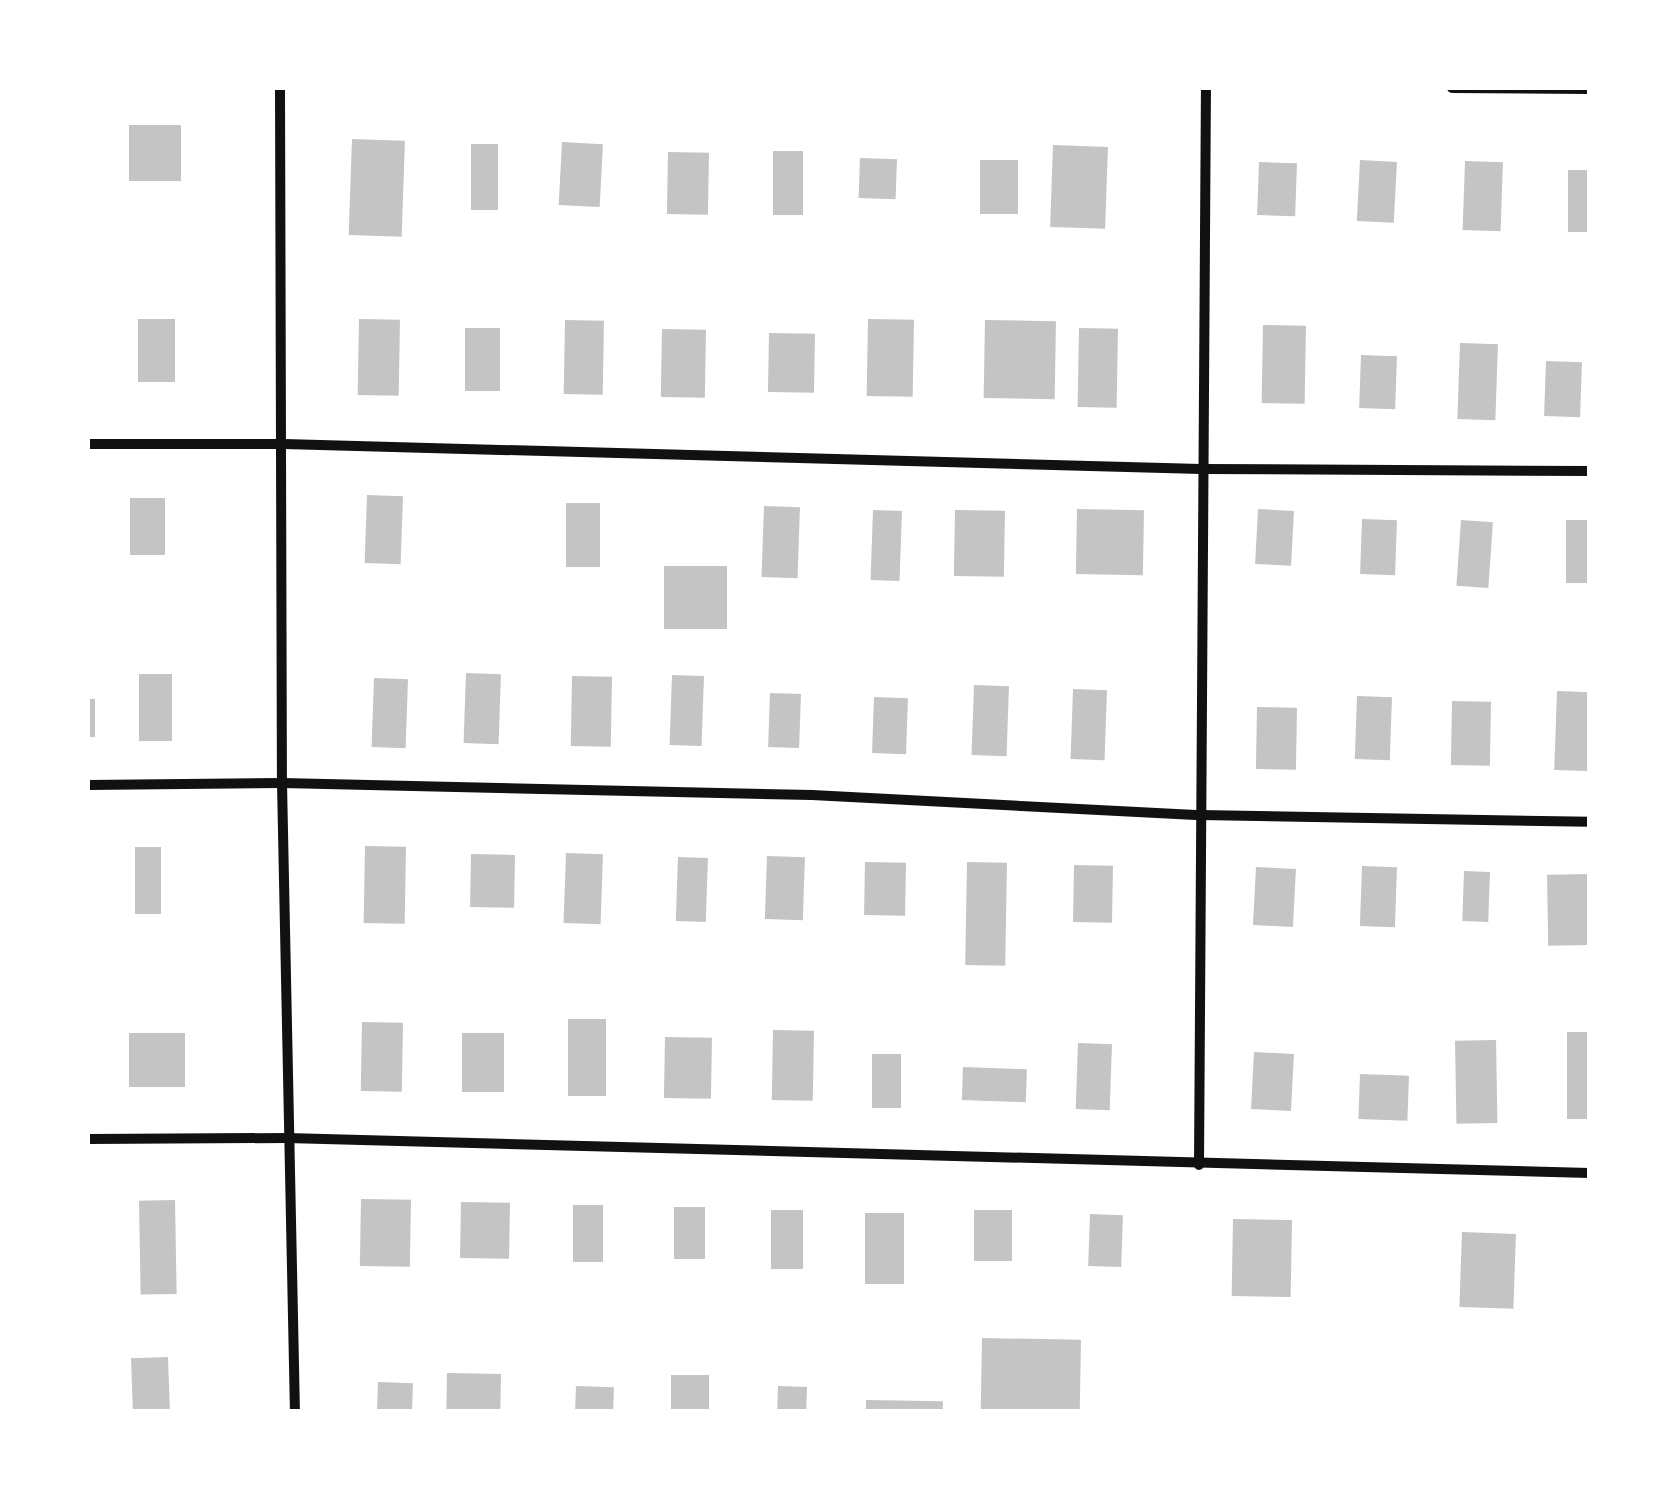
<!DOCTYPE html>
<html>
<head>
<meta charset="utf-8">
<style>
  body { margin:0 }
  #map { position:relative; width:1677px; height:1499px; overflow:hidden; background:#fff; font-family:"Roboto Condensed",sans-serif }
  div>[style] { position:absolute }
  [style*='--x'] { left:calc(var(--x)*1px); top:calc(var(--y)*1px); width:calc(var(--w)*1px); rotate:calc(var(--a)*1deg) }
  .building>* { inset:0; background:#c4c4c4; transform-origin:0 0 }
  .minor>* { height:10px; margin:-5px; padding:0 5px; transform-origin:5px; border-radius:5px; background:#111 }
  span { translate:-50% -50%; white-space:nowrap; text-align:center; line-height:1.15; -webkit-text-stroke:8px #fff; paint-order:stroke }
  .frame { position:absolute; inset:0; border:90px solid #fff; pointer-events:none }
</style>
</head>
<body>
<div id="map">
  <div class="building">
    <div style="left:129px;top:125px;width:52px;height:56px"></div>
    <div style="left:352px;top:139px;width:53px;height:96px;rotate:2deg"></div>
    <div style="left:562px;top:142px;width:41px;height:63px;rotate:3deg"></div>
    <div style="left:471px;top:144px;width:27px;height:66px"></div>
    <div style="left:1053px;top:145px;width:55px;height:82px;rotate:2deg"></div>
    <div style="left:773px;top:151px;width:30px;height:64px"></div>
    <div style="left:668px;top:152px;width:41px;height:62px;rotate:1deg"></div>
    <div style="left:860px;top:158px;width:37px;height:40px;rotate:2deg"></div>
    <div style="left:980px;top:160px;width:38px;height:54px"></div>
    <div style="left:1360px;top:160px;width:37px;height:61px;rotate:3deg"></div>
    <div style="left:1465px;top:161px;width:38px;height:69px;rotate:2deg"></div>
    <div style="left:1259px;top:162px;width:38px;height:53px;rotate:2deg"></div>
    <div style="left:1568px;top:170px;width:22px;height:62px"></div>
    <div style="left:138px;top:319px;width:37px;height:63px"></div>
    <div style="left:359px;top:319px;width:41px;height:76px;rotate:1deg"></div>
    <div style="left:868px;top:319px;width:46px;height:77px;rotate:1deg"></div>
    <div style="left:565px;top:320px;width:39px;height:74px;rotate:1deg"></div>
    <div style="left:985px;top:320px;width:71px;height:78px;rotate:1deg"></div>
    <div style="left:1263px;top:325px;width:43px;height:78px;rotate:1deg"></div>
    <div style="left:465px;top:328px;width:35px;height:63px"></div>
    <div style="left:1079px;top:328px;width:39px;height:79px;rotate:1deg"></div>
    <div style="left:662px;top:329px;width:44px;height:68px;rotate:1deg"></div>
    <div style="left:769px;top:333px;width:46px;height:59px;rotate:1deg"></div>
    <div style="left:1460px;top:343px;width:38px;height:76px;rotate:2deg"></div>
    <div style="left:1361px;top:355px;width:36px;height:53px;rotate:2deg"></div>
    <div style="left:1546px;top:361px;width:36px;height:55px;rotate:2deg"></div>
    <div style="left:367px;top:495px;width:36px;height:68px;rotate:2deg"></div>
    <div style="left:130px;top:498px;width:35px;height:57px"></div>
    <div style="left:566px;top:503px;width:34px;height:64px"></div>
    <div style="left:764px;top:506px;width:36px;height:71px;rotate:2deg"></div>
    <div style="left:1077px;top:509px;width:67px;height:65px;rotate:1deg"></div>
    <div style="left:1258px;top:509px;width:36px;height:55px;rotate:3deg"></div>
    <div style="left:873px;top:510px;width:29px;height:70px;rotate:2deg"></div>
    <div style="left:955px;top:510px;width:50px;height:66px;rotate:1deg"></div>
    <div style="left:1362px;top:519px;width:35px;height:55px;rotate:2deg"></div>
    <div style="left:1461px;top:520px;width:32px;height:66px;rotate:4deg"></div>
    <div style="left:1566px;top:520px;width:24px;height:63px"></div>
    <div style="left:664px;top:566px;width:63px;height:63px"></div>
    <div style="left:466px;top:673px;width:35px;height:70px;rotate:2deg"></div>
    <div style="left:139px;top:674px;width:33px;height:67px"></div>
    <div style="left:672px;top:675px;width:32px;height:70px;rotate:2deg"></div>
    <div style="left:572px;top:676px;width:40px;height:70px;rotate:1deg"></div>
    <div style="left:374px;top:678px;width:34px;height:69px;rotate:2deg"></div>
    <div style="left:974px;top:685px;width:35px;height:70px;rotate:2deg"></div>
    <div style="left:1073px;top:689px;width:34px;height:70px;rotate:2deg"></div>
    <div style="left:1557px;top:691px;width:33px;height:79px;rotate:2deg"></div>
    <div style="left:770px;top:693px;width:31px;height:54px;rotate:2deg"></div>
    <div style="left:1357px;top:696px;width:35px;height:63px;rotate:2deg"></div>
    <div style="left:874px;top:697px;width:34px;height:56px;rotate:2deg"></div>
    <div style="left:88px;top:699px;width:7px;height:38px"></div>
    <div style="left:1452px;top:701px;width:39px;height:64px;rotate:1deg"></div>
    <div style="left:1257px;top:707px;width:40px;height:62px;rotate:1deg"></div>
    <div style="left:365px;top:846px;width:41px;height:77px;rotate:1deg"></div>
    <div style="left:135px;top:847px;width:26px;height:67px"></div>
    <div style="left:566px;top:853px;width:37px;height:70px;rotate:2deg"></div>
    <div style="left:471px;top:854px;width:44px;height:53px;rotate:1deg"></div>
    <div style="left:767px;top:856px;width:38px;height:63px;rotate:2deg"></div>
    <div style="left:678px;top:857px;width:30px;height:64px;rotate:2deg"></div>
    <div style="left:865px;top:862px;width:41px;height:53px;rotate:1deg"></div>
    <div style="left:967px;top:862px;width:40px;height:103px;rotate:1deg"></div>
    <div style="left:1074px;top:865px;width:39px;height:57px;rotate:1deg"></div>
    <div style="left:1362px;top:866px;width:35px;height:60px;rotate:2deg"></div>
    <div style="left:1256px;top:867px;width:40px;height:58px;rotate:3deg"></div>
    <div style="left:1464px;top:871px;width:26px;height:50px;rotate:2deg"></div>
    <div style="left:1589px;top:874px;width:71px;height:42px;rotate:89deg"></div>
    <div style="left:568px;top:1019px;width:38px;height:77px"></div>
    <div style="left:362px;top:1022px;width:41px;height:69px;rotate:1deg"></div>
    <div style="left:773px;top:1030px;width:41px;height:70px;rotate:1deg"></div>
    <div style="left:1590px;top:1032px;width:87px;height:23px;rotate:90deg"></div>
    <div style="left:129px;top:1033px;width:56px;height:54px"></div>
    <div style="left:462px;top:1033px;width:42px;height:59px"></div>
    <div style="left:665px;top:1037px;width:47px;height:61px;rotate:1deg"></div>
    <div style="left:1496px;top:1040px;width:83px;height:41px;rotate:89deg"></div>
    <div style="left:1078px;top:1043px;width:34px;height:66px;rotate:2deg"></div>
    <div style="left:1254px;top:1052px;width:40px;height:57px;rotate:3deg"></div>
    <div style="left:872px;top:1054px;width:29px;height:54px"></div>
    <div style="left:963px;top:1067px;width:64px;height:33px;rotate:2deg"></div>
    <div style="left:1360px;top:1074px;width:49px;height:45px;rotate:2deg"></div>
    <div style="left:361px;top:1199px;width:50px;height:67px;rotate:1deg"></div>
    <div style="left:175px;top:1200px;width:94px;height:36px;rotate:89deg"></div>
    <div style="left:461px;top:1202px;width:49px;height:56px;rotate:1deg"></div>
    <div style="left:573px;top:1205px;width:30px;height:57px"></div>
    <div style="left:674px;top:1207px;width:31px;height:52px"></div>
    <div style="left:771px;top:1210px;width:32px;height:59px"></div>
    <div style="left:974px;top:1210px;width:38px;height:51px"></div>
    <div style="left:865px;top:1213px;width:39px;height:71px"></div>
    <div style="left:1090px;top:1214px;width:33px;height:52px;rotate:2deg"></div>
    <div style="left:1233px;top:1219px;width:59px;height:77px;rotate:1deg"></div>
    <div style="left:1462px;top:1232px;width:54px;height:75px;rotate:2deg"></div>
    <div style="left:982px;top:1338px;width:99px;height:74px;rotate:1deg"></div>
    <div style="left:168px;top:1357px;width:55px;height:37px;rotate:88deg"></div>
    <div style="left:447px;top:1373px;width:54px;height:39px;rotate:1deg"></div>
    <div style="left:671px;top:1375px;width:38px;height:37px"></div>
    <div style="left:378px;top:1382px;width:35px;height:30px;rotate:2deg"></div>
    <div style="left:576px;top:1386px;width:38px;height:26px;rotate:2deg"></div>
    <div style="left:778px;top:1386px;width:29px;height:26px;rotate:2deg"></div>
    <div style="left:866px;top:1400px;width:77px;height:12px;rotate:1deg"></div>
  </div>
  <div class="minor">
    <div style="--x:280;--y:88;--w:695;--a:89.84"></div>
    <div style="--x:282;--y:783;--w:629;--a:88.82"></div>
    <div style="--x:1452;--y:88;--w:138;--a:0.4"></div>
    <div style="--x:88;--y:444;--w:196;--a:0"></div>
    <div style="--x:284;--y:444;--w:917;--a:1.56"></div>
    <div style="--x:1201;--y:469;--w:389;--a:0.3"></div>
    <div style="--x:88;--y:785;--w:194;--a:-0.6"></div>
    <div style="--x:282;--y:783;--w:530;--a:1.3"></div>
    <div style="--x:812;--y:795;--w:389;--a:3"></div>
    <div style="--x:1200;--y:815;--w:390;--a:1"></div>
    <div style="--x:88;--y:1139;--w:199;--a:-0.3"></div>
    <div style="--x:287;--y:1138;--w:1303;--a:1.54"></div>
    <div style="--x:1199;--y:1165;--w:1077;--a:-89.63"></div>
  </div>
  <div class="frame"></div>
</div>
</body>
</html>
